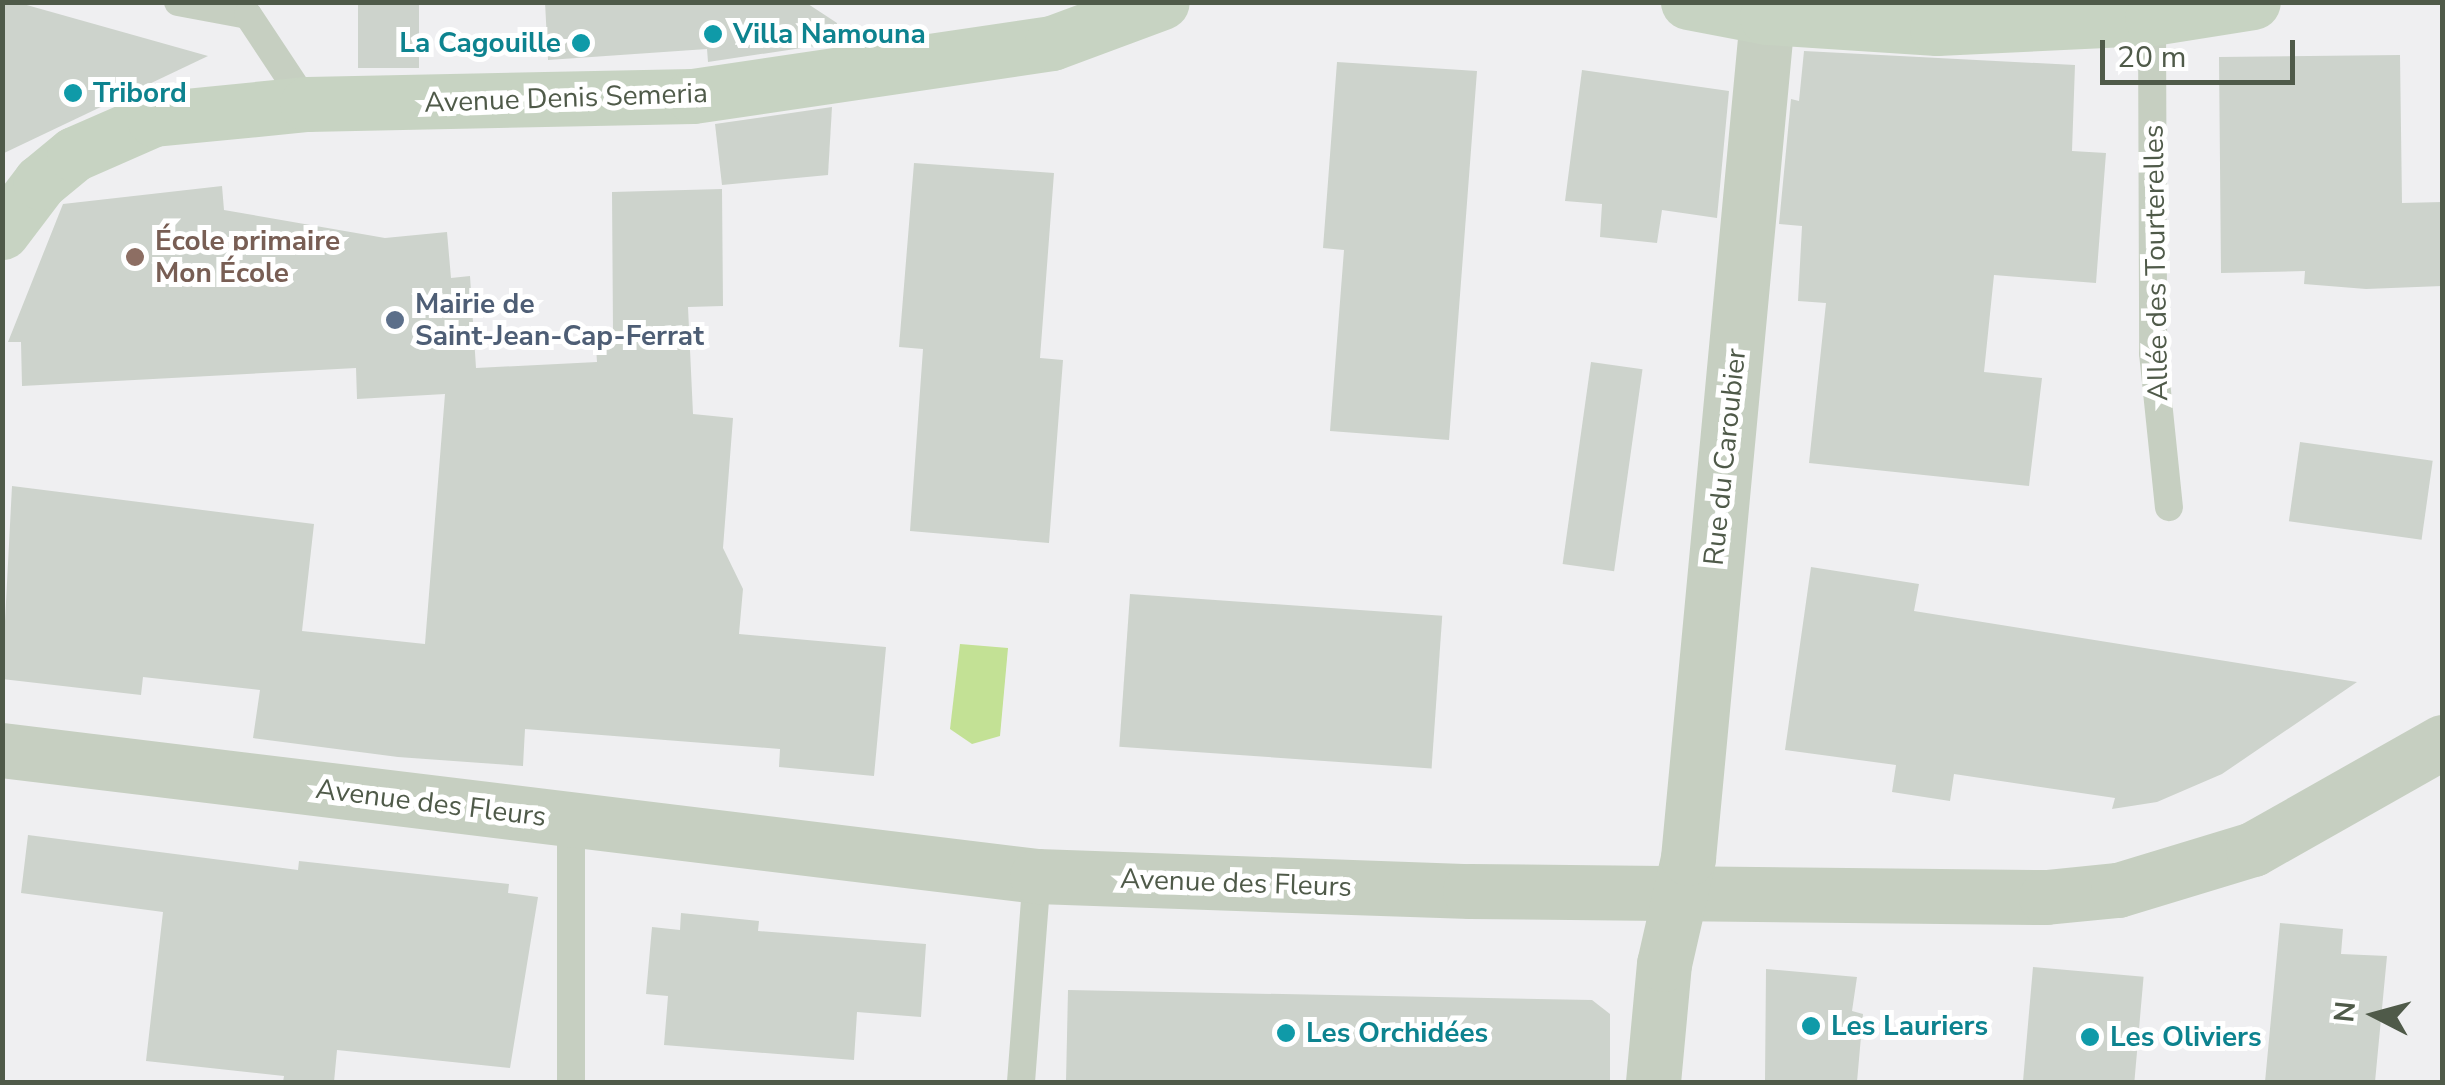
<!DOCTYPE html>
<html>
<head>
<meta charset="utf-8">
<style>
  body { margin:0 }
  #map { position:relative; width:2445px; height:1085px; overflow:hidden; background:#efeff1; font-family:"Nunito Sans",sans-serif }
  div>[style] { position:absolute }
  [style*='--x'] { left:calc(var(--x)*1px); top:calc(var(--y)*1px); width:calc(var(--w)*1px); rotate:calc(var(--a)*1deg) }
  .water>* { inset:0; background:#c3e195 }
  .building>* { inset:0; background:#cdd3cc; transform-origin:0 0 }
  .lane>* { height:28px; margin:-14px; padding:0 14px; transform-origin:14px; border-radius:14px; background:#c6cfc1 }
  .street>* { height:55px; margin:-27.5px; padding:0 27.5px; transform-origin:27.5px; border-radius:27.5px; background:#c6cfc1 }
  .secondary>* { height:55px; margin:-27.5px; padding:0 27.5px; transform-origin:27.5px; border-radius:27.5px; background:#c7d3c2 }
  .dots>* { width:28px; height:28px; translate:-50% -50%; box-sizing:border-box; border:5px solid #fff; border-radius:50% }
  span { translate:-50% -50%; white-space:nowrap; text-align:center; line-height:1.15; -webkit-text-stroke:10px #fff; paint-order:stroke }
  .culture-label { font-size:28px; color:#0d838f; font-weight:700 }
  .left { translate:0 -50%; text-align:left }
  .right { translate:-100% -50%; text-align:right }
  .street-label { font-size:28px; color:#4f5a49 }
  .education-label { font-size:28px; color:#785e54; font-weight:700 }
  .service-label { font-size:28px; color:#4e5e75; font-weight:700 }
  .frame { position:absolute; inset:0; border:5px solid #4f5a49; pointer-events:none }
  .north { position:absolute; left:2325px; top:965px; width:100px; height:100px; -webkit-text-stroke:8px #fff; paint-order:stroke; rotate:276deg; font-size:28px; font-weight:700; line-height:40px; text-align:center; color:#4f5a49 }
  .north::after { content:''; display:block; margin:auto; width:35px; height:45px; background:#4f5a49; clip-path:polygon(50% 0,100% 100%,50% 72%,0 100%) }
  .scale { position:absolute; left:2100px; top:40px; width:195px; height:45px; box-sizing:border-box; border:5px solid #4f5a49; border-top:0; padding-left:12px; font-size:30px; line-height:35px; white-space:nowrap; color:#4f5a49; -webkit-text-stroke:8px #fff; paint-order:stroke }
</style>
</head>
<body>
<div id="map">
  <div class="water">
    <div style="clip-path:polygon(960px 644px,1008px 648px,1000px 736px,972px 744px,950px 729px)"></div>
  </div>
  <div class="building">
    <div style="clip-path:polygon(2px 2px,16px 2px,208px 56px,2px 154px)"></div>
    <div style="left:358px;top:2px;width:61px;height:66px"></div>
    <div style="clip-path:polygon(545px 2px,805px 2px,837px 23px,835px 43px,708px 62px,707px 49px,548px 60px)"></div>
    <div style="clip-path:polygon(1804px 51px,2075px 65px,2072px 151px,2106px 153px,2096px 283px,1994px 275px,1984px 372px,2042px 378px,2029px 486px,1809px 463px,1826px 303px,1798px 301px,1802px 226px,1779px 224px,1791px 99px,1799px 101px)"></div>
    <div style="clip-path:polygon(2400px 55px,2402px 203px,2442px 202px,2442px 286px,2366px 289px,2304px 284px,2305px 271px,2221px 273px,2219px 57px)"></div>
    <div style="clip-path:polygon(1337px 62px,1477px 71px,1449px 440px,1330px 431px,1344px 250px,1323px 248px)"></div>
    <div style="clip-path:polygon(1582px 70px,1729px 91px,1717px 218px,1662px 210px,1657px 243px,1600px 237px,1602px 204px,1565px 201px)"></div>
    <div style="clip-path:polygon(832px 107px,828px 175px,722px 185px,715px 124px)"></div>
    <div style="clip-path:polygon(914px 163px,1054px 173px,1040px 358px,1063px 360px,1049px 543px,910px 531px,923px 349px,899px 347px)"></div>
    <div style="clip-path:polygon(222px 186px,224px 210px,385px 238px,447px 232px,451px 278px,470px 276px,476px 368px,597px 362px,595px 332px,613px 331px,612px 192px,722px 189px,723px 306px,688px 307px,693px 414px,733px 418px,723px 548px,743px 589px,739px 634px,886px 647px,874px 776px,779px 767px,780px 749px,525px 729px,523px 766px,398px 757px,253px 738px,260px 690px,143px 677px,141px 695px,2px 679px,12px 486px,314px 524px,302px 631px,425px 644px,445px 394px,357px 399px,356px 368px,22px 386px,21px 342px,8px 342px,63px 204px)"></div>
    <div style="left:1591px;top:362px;width:52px;height:204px;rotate:8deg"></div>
    <div style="left:2300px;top:442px;width:134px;height:80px;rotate:8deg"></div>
    <div style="clip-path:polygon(1811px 567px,1919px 584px,1914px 611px,2357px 682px,2222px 774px,2157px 802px,2112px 809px,2115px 798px,1954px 774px,1950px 801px,1892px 792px,1896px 765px,1785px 750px)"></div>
    <div style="left:1130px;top:594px;width:313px;height:153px;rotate:4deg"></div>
    <div style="clip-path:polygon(28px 835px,298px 870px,299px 861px,509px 884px,508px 893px,538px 897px,510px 1068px,337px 1050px,334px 1082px,283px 1082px,284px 1076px,146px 1061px,163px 912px,21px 893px)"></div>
    <div style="clip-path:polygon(681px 913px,759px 921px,758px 931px,926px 944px,921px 1017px,857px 1012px,854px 1060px,664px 1045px,668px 996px,646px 994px,652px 927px,680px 930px)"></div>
    <div style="clip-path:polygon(2280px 923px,2343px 929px,2341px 954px,2387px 956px,2375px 1082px,2265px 1082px)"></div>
    <div style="left:2033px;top:967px;width:111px;height:115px;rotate:5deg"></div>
    <div style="clip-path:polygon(1766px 969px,1857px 977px,1852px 1011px,1863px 1014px,1857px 1082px,1765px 1082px)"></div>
    <div style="clip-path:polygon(1068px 990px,1592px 1000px,1610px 1014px,1610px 1082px,1066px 1082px)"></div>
  </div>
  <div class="lane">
    <div style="--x:178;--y:2;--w:71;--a:10.5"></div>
    <div style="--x:248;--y:15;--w:107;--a:56.5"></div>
    <div style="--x:2152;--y:18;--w:335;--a:89.8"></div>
    <div style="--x:2153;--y:353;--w:155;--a:84.1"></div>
    <div style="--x:571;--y:820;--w:262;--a:90"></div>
    <div style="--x:1021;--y:1082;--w:207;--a:-85.6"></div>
  </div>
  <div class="street">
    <div style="--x:2;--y:750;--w:1043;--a:6.94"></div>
    <div style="--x:1037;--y:876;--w:433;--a:2"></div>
    <div style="--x:1470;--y:891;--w:576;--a:0.6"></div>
    <div style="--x:2046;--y:897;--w:72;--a:-5.6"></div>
    <div style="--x:2118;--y:890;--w:141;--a:-16.9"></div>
    <div style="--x:2253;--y:849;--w:217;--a:-29.5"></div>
    <div style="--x:1653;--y:1082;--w:119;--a:-84.7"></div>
    <div style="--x:1664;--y:964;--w:109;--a:-77.2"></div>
    <div style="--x:1688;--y:858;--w:845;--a:-84.63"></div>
  </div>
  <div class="secondary">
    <div style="--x:1688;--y:2;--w:80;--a:10.8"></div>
    <div style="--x:1767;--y:17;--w:170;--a:3.7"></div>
    <div style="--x:1937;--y:28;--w:215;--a:-2.7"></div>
    <div style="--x:2152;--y:18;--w:102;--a:-9"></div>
    <div style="--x:2;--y:232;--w:63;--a:-52.8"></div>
    <div style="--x:40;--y:182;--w:44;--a:-39.5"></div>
    <div style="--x:74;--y:154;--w:87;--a:-23.6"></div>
    <div style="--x:154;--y:119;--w:154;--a:-5.6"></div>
    <div style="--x:307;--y:104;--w:386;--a:-1.2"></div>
    <div style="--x:693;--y:96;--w:363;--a:-8.4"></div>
    <div style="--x:1052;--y:43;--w:117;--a:-20.4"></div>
  </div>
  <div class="dots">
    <div style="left:713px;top:34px;background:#0f9aa8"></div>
    <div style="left:581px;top:43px;background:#0f9aa8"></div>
    <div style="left:73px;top:93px;background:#0f9aa8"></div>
    <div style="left:135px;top:257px;background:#8d6e63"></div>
    <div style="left:395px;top:320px;background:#5c6f8a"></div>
    <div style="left:1811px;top:1026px;background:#0f9aa8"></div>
    <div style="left:1286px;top:1033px;background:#0f9aa8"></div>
    <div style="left:2090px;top:1037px;background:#0f9aa8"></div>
  </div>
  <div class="culture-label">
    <span class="left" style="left:733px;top:34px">Villa Namouna</span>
    <span class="right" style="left:561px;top:43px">La Cagouille</span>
    <span class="left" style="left:93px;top:93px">Tribord</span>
    <span class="left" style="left:1831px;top:1026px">Les Lauriers</span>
    <span class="left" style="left:1306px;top:1033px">Les Orchidées</span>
    <span class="left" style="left:2110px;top:1037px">Les Oliviers</span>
  </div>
  <div class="street-label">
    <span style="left:566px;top:98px;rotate:-2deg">Avenue Denis Semeria</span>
    <span style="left:2156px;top:263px;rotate:-91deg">Allée des Tourterelles</span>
    <span style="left:1725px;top:457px;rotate:-84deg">Rue du Caroubier</span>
    <span style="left:431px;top:803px;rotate:7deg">Avenue des Fleurs</span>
    <span style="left:1236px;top:883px;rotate:2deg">Avenue des Fleurs</span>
  </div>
  <div class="education-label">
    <span class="left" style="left:155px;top:257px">École primaire<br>Mon École</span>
  </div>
  <div class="service-label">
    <span class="left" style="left:415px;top:320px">Mairie de<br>Saint-Jean-Cap-Ferrat</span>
  </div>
  <div class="frame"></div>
  <div class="north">N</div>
  <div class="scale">20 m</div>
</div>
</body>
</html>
